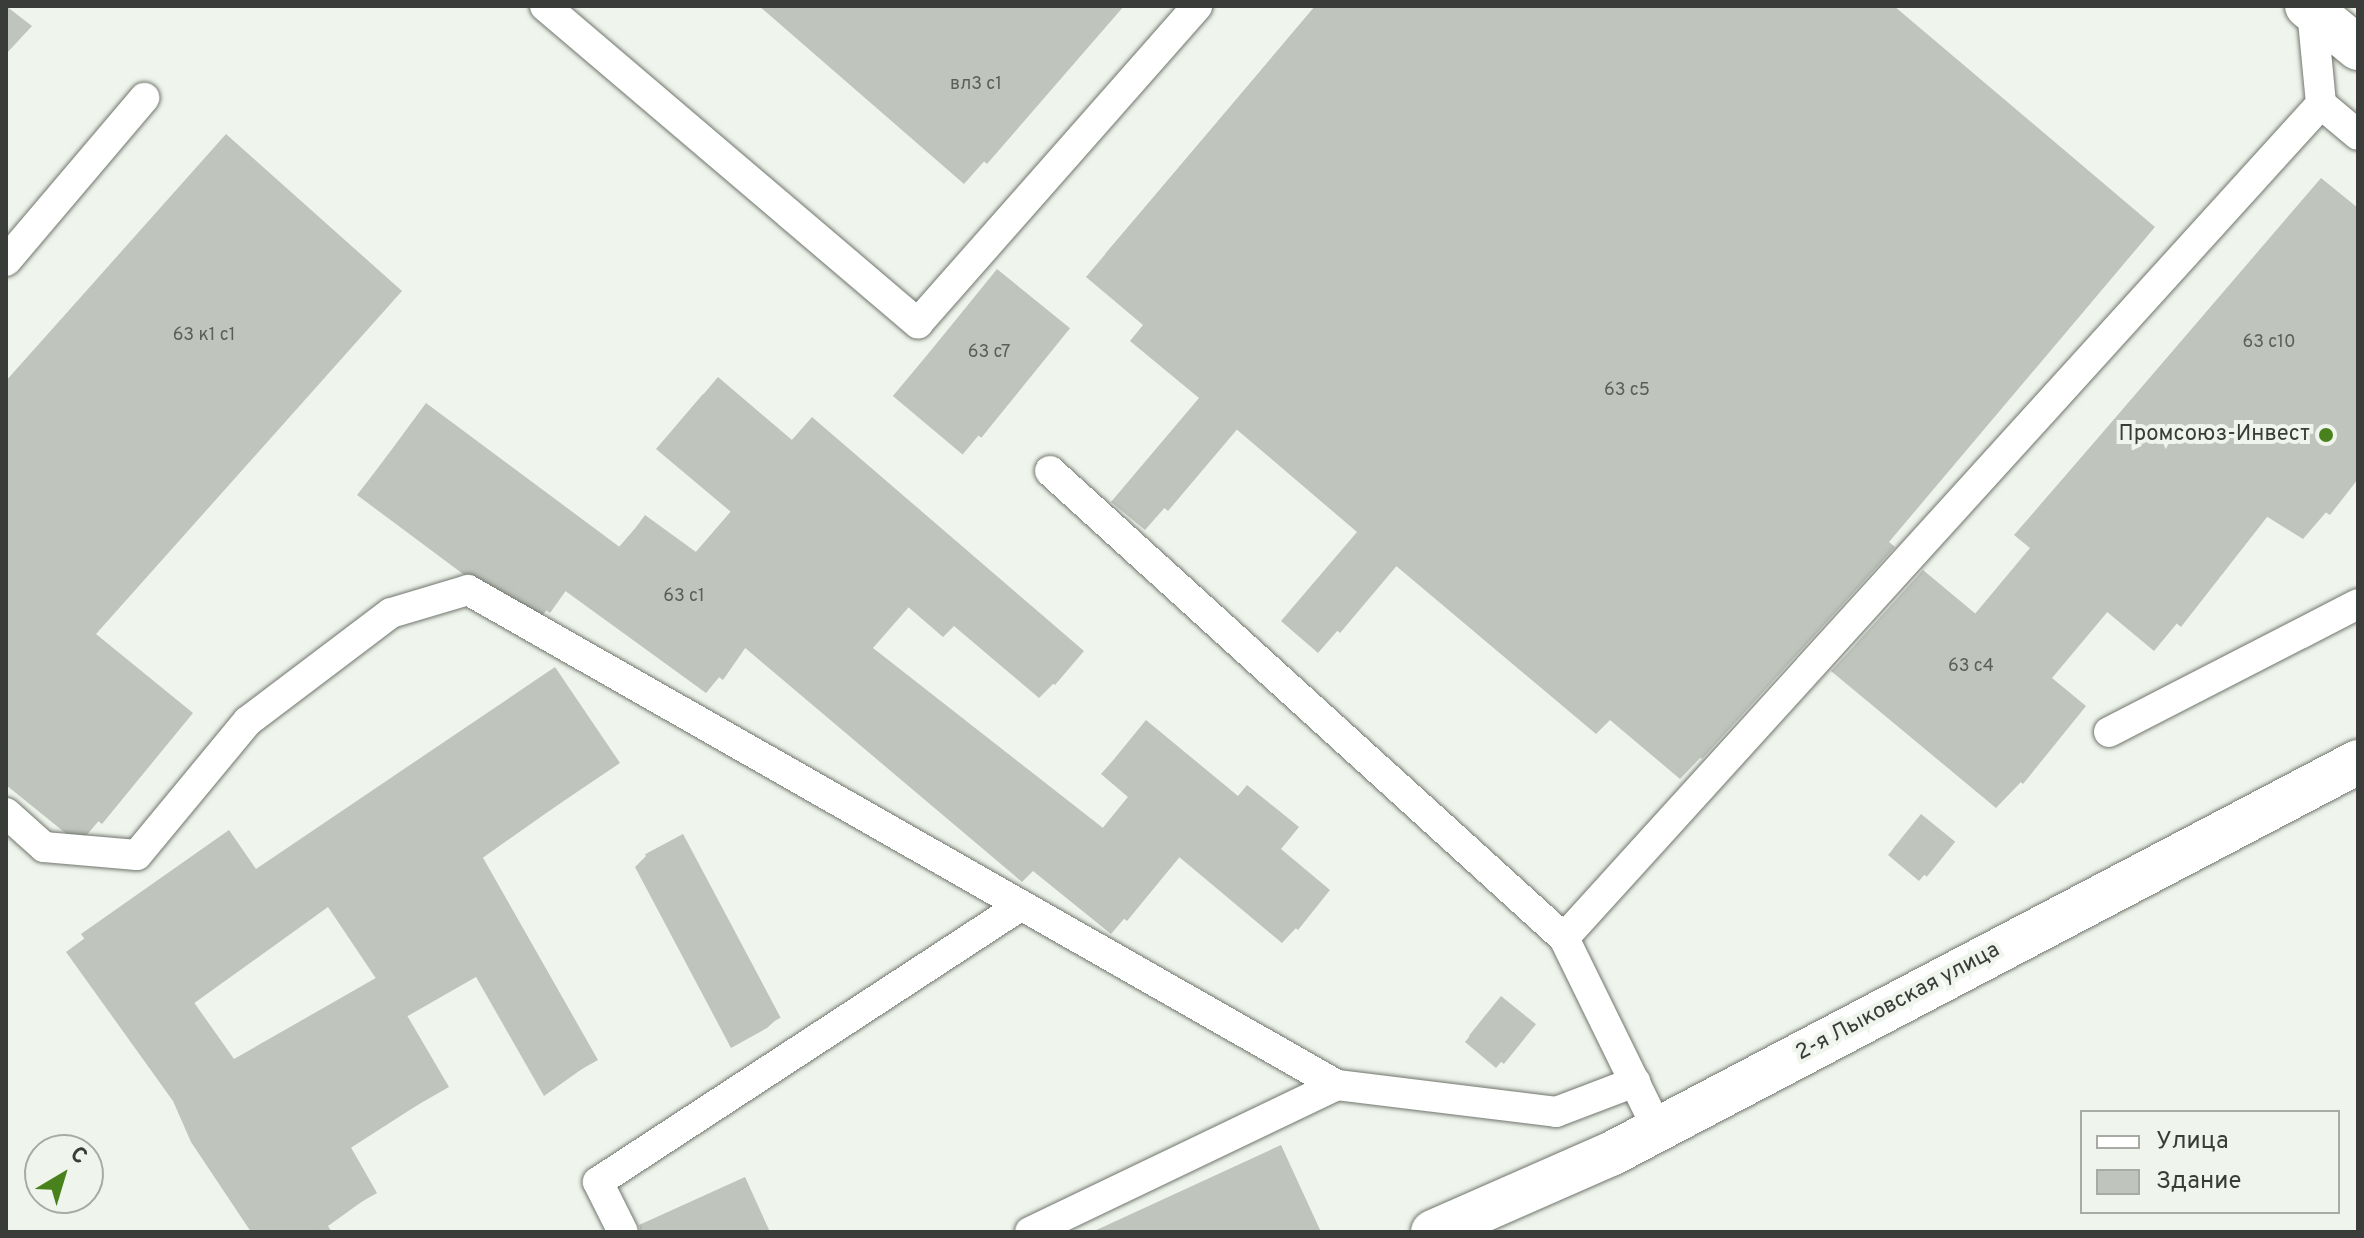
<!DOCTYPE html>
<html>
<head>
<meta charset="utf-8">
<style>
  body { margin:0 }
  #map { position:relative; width:2364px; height:1238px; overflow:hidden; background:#eff5ec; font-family:Overpass,sans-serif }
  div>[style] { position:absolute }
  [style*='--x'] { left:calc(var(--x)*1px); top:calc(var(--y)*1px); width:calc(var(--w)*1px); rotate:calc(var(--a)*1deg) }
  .shadow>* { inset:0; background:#0003; transform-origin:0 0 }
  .building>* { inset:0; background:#bfc4bc; transform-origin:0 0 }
  .roads { filter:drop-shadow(0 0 2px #70756d) drop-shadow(0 0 2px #70756d) }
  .lane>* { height:30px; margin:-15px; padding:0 15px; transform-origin:15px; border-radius:15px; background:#fff }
  .street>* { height:44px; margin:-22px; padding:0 22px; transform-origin:22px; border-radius:22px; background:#fff }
  .secondary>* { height:44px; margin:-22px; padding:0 22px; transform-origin:22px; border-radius:22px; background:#fff }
  .dots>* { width:22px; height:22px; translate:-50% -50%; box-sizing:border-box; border:4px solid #eff5ec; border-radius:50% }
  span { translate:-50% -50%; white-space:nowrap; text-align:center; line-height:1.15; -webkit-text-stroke:8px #eff5ec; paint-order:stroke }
  .number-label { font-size:18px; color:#5b5e5a }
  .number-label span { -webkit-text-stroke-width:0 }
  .poi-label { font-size:22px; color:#3a3c39 }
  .right { translate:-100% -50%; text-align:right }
  .street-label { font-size:22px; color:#3a3c39 }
  .frame { position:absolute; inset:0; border:8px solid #3a3c39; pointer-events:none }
  .legend { position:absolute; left:2080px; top:1110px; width:260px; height:104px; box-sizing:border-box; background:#eff5ec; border:2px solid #a7aba4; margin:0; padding:10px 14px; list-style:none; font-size:24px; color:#3a3c39 }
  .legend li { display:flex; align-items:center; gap:16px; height:40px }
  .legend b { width:40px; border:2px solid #a7aba4 }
  .north { position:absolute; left:24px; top:1134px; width:80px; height:80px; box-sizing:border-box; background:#eff5ec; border:2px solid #a7aba4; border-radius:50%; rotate:38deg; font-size:22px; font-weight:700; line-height:32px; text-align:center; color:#3a3c39 }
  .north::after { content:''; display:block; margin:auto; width:28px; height:36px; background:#49821d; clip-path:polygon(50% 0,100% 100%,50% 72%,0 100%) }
</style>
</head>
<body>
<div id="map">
  <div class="shadow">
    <div style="clip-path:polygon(6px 6px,32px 26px,6px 54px)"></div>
    <div style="clip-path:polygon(759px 6px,1122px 6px,964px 184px)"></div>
    <div style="clip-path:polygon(1315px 6px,1891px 6px,1701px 757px,1680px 779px,1610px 720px,1596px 734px,1395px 565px,1318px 653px,1281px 621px,1357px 532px,1235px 428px,1145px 530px,1111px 502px,1199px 398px,1130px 341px,1143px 325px,1086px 277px)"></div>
    <div style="clip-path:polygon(226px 137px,94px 634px,190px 714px,79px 844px,6px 785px,6px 381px)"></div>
    <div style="clip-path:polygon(2321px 181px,2358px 211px,2358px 475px,2303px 539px,2266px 516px,2154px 651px,2106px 611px,2049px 679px,2021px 782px,1996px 808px,1831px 671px,1923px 572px,1974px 615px,2030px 548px,2014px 535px)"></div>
    <div style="left:997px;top:272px;width:91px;height:162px;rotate:40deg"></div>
    <div style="clip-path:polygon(703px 394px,791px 441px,812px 419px,1054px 683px,1039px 698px,954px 626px,943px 637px,907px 606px,870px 649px,1102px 829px,1128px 797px,1101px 774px,1146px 723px,1278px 849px,1296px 928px,1282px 943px,1178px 856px,1111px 934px,1033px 871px,1022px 882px,744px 647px,706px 693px,564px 590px,533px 626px,357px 495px,426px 406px,618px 548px,645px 517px,695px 553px,731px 512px,656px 449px)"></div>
    <div style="clip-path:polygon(evenodd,617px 763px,481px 859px,596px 1059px,544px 1096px,476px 977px,406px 1017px,447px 1086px,349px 1149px,374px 1193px,328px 1226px,332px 1232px,251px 1232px,191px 1142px,173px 1101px,66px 952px,228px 833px,256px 871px,617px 763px,328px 907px,377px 980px,234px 1061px,193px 1004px,328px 907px)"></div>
    <div style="clip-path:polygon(1916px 822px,1952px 843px,1919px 881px,1888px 855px)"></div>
    <div style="clip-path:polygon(646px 856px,779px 1017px,767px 1028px,731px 1048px,635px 867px)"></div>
    <div style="clip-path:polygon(1496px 1004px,1533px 1024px,1496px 1068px,1465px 1042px)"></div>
  </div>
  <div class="building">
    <div style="clip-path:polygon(805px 6px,1124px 6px,987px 164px)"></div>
    <div style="clip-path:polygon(1316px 6px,1894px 6px,2155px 227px,1889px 542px,1895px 547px,1702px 759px,1631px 699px,1619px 714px,1416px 543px,1340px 633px,1301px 599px,1377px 510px,1256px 407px,1168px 511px,1131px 480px,1219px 376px,1150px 318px,1163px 303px,1105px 254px)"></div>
    <div style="clip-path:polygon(226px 134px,402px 291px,96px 634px,193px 713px,102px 824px,6px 746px,6px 381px)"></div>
    <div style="clip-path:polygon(2321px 178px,2358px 208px,2358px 479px,2330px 515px,2289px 489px,2181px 627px,2130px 585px,2052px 678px,2086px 706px,2023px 784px,1855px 645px,1923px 570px,1977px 615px,2054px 522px,2038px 508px)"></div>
    <div style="left:997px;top:269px;width:94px;height:141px;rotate:39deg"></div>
    <div style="clip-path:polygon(718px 377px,792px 440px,812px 417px,1084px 651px,1055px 685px,969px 612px,959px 624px,922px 592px,873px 648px,1103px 828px,1141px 781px,1115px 758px,1146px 720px,1238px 796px,1247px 785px,1299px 827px,1281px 849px,1330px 890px,1298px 930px,1192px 842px,1127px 921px,1048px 857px,1038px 869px,757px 631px,723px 680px,577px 575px,550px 613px,370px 479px,426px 403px,621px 548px,645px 515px,696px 552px,744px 496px,670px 434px)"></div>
    <div style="clip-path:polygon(evenodd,555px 667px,620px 763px,482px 856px,598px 1060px,560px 1081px,493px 963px,405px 1012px,449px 1087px,349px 1144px,377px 1193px,308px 1232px,279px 1232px,207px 1126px,189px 1084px,81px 934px,229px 830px,256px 869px,555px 667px,345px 893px,395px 967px,234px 1059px,193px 1001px,345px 893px)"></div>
    <div style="left:1921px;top:814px;width:44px;height:45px;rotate:39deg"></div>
    <div style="left:683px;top:834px;width:208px;height:43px;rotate:62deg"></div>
    <div style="left:1501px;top:996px;width:45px;height:51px;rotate:39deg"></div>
    <div style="clip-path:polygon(1281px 1145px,1321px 1232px,1092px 1232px)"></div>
    <div style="clip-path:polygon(745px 1177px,770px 1232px,641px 1232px,639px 1225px)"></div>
  </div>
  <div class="roads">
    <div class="lane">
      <div style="--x:545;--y:6;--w:490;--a:40.4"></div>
      <div style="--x:918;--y:323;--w:422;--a:-48.6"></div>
      <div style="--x:2312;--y:10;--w:94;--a:84.5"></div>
      <div style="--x:2321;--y:104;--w:48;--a:40"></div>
      <div style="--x:6;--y:261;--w:214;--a:-49.7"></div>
      <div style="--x:1050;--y:471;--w:694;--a:42.26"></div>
      <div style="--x:1564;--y:938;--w:1126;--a:-47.77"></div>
      <div style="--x:2109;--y:732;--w:280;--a:-27.2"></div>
      <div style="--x:6;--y:813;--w:51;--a:41.8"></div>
      <div style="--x:44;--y:847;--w:93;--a:4.9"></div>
      <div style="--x:137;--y:855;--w:174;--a:-50.4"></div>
      <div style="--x:248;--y:721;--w:179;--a:-37.1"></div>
      <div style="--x:391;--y:613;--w:80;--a:-16.6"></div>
      <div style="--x:468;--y:590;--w:1000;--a:29.67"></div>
      <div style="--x:1337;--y:1085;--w:221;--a:7"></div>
      <div style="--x:1556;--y:1112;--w:85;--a:-20.8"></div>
      <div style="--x:1564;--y:938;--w:212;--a:63.9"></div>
      <div style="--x:623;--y:1232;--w:56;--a:-116.6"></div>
      <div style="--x:598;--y:1182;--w:501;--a:-33.18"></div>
      <div style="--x:1030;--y:1232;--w:340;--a:-25.6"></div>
    </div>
    <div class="street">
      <div style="--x:1433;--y:1232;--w:194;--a:-23.7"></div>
      <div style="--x:1611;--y:1154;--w:844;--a:-27.69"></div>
    </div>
    <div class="secondary">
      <div style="--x:2307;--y:6;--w:66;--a:39.5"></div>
    </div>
  </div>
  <div class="dots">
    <div style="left:2326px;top:435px;background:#49821d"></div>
  </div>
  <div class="number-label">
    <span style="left:976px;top:85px">вл3 с1</span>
    <span style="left:204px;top:336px">63 к1 с1</span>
    <span style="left:2269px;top:343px">63 с10</span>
    <span style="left:989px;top:353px">63 с7</span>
    <span style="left:1627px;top:391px">63 с5</span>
    <span style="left:684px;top:597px">63 с1</span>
    <span style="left:1971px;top:667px">63 с4</span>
  </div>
  <div class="poi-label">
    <span class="right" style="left:2310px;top:435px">Промсоюз-Инвест</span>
  </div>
  <div class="street-label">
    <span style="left:1898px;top:1002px;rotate:-28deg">2-я Лыковская улица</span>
  </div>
  <div class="frame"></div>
  <ul class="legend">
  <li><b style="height:10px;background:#fff"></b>Улица</li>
  <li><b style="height:22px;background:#bfc4bc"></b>Здание</li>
  </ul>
  <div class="north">С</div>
</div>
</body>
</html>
